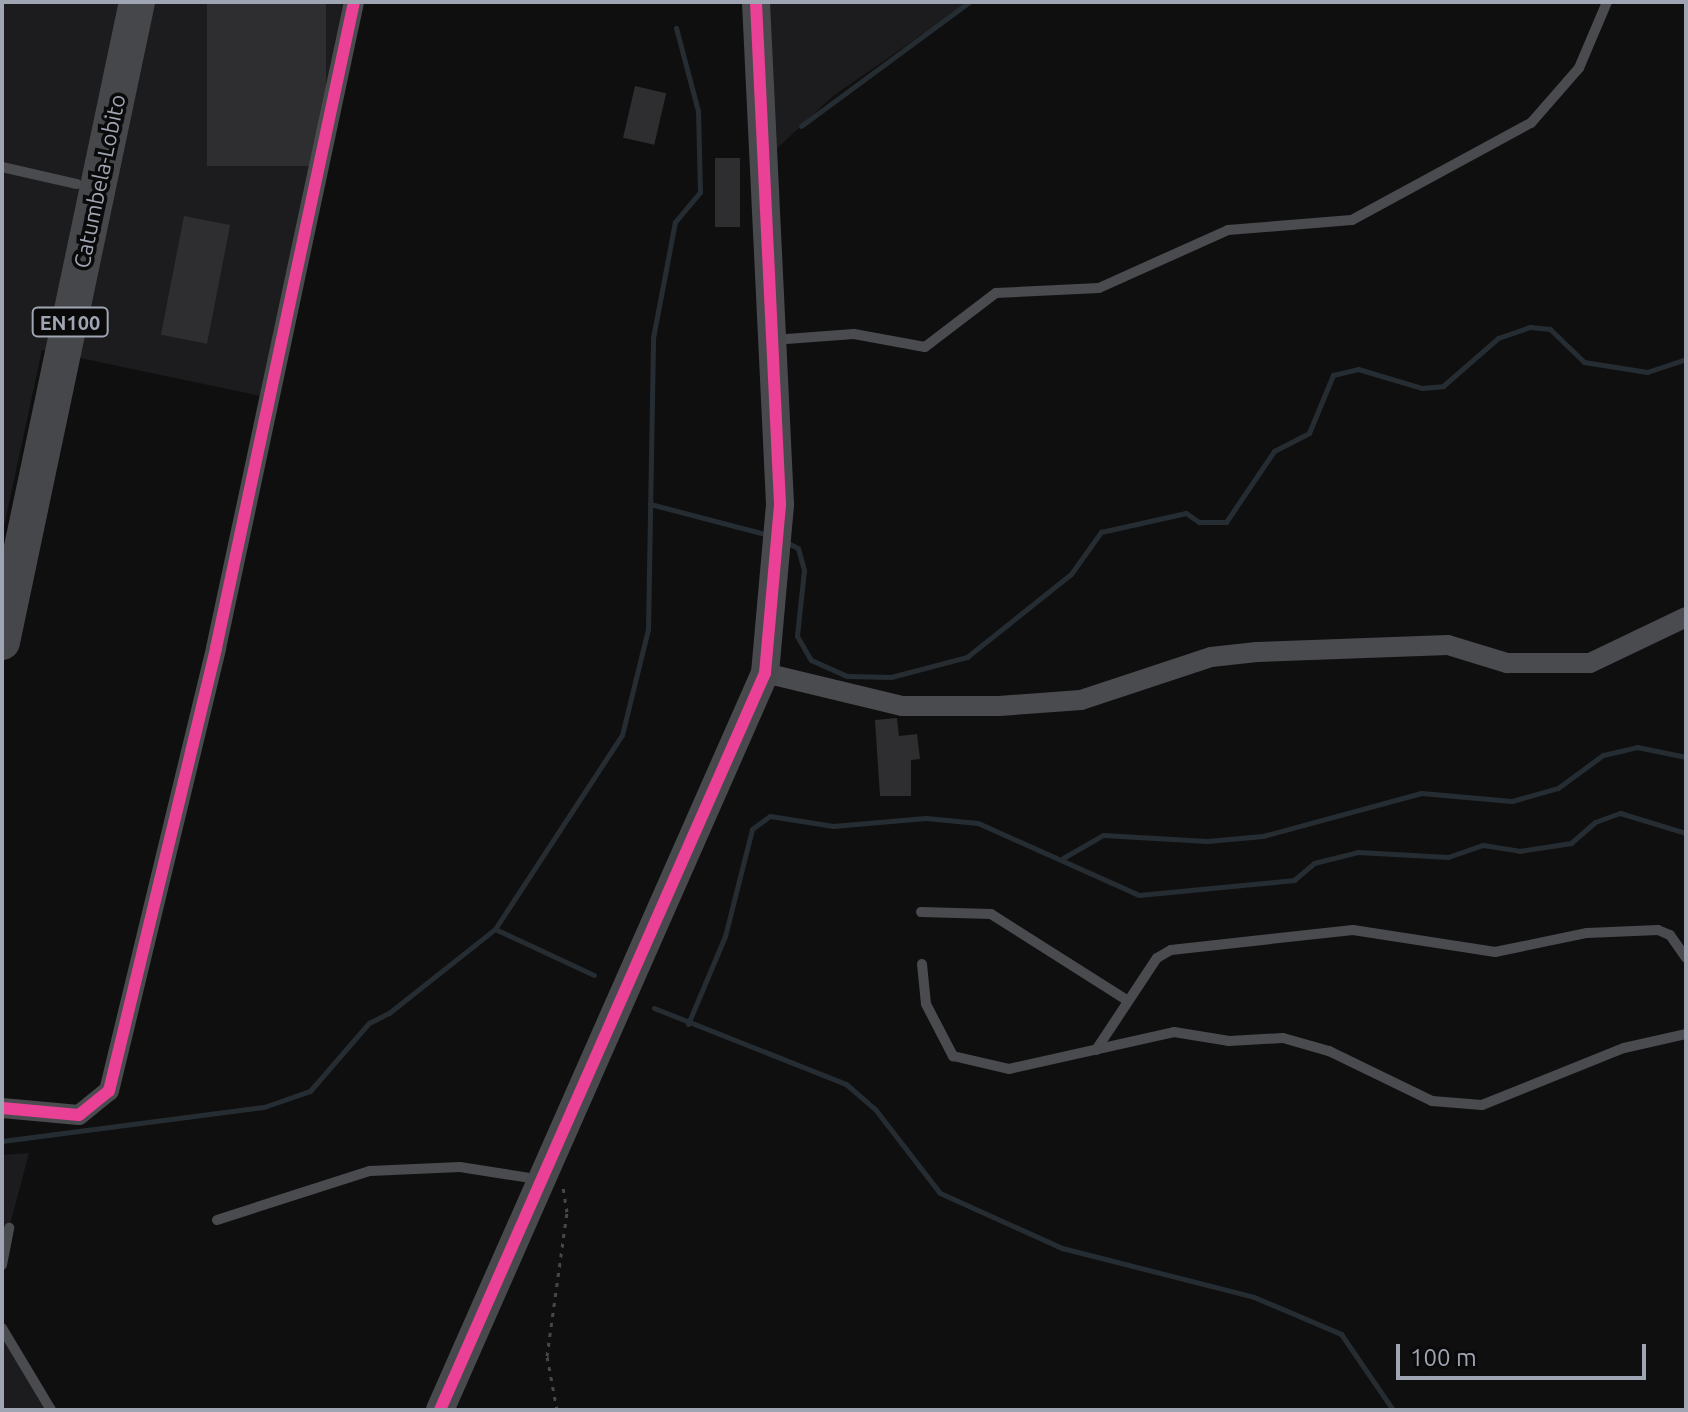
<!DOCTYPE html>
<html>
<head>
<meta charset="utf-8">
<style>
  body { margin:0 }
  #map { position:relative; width:1688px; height:1412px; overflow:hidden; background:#0f0f10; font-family:Ubuntu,sans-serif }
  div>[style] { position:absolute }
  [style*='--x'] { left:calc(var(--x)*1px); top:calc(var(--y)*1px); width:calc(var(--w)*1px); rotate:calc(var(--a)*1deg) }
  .built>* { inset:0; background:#1c1c1e }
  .stream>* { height:5px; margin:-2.5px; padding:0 2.5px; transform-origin:2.5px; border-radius:2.5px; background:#252d33 }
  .building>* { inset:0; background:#2e2e30; transform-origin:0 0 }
  .path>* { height:3px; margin-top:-1.5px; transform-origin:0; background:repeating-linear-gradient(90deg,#45474a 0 4px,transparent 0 10px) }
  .lane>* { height:10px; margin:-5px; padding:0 5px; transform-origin:5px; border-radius:5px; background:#4a4b4f }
  .street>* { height:20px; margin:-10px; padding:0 10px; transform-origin:10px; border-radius:10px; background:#4a4b4f }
  .secondary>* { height:28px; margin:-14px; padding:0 14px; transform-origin:14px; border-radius:14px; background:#48494c }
  .highway>* { height:36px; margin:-18px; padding:0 18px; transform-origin:18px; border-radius:18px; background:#46474a }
  .cycleway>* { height:12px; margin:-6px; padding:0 6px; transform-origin:6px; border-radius:6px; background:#ea4096 }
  span { translate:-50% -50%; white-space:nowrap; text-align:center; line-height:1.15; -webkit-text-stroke:7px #0a0a0b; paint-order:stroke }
  .shield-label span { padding:2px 6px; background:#0a0a0b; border:2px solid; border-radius:6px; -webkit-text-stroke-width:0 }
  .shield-label { font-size:20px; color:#9fa5b2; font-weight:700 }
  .street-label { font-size:22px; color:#9fa5b2 }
  .frame { position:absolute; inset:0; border:4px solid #9fa5b2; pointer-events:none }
  .scale { position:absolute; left:1396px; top:1344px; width:250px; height:36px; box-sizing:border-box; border:4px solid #9fa5b2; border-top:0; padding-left:10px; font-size:24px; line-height:28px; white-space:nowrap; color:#9fa5b2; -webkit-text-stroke:6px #0a0a0b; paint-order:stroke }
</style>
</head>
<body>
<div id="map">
  <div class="built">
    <div style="clip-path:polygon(2px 2px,354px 2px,270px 398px,42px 350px,2px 536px)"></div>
    <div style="clip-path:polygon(764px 2px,969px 2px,833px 96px,770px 155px)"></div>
    <div style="clip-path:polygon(29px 1153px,9px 1228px,2px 1265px,2px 1155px)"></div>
    <div style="clip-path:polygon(2px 1328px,51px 1410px,2px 1410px)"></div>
  </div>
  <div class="stream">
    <div style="--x:801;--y:126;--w:209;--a:-36.4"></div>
    <div style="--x:650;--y:504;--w:123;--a:14.6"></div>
    <div style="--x:786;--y:542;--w:13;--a:27"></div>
    <div style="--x:798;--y:548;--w:23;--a:75"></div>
    <div style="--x:804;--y:570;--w:66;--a:96.1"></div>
    <div style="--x:797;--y:636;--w:28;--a:60"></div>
    <div style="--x:811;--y:660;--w:39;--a:24"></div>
    <div style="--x:847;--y:676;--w:44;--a:1.3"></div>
    <div style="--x:891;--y:677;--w:79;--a:-14.7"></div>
    <div style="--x:967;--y:657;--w:133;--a:-38.6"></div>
    <div style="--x:1071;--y:574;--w:52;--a:-54.5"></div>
    <div style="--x:1101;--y:532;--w:87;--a:-12.6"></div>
    <div style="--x:1186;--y:513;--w:16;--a:35"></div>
    <div style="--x:1199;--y:522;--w:27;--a:0"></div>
    <div style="--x:1226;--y:522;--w:86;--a:-55.9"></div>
    <div style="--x:1274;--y:451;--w:39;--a:-27"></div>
    <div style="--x:1309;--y:433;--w:63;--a:-67.5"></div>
    <div style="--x:1333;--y:375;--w:26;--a:-13"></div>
    <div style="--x:1358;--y:369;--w:67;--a:16.5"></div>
    <div style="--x:1422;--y:388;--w:21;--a:-5"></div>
    <div style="--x:1443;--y:386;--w:73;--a:-41.1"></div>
    <div style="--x:1498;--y:338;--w:34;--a:-19"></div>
    <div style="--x:1530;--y:327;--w:20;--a:6"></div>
    <div style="--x:1550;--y:329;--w:47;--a:44.1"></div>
    <div style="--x:1584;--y:362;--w:64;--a:9"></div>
    <div style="--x:1647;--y:372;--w:41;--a:-18.4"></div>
    <div style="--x:1063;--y:858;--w:46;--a:-29.9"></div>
    <div style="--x:1103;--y:835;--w:104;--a:3.3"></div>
    <div style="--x:1207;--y:841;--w:56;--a:-5.1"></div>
    <div style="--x:1263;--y:836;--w:164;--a:-15.2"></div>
    <div style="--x:1421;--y:793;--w:91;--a:5"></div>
    <div style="--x:1512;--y:801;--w:48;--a:-15.8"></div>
    <div style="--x:1558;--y:788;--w:56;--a:-36.3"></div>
    <div style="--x:1603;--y:755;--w:35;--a:-13"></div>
    <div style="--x:1637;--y:747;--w:50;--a:11.5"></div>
    <div style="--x:495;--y:929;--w:109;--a:24.9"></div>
    <div style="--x:654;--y:1008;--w:206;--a:21.6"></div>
    <div style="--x:846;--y:1084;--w:38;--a:41"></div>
    <div style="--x:875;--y:1109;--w:106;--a:52.3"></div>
    <div style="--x:940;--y:1193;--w:134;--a:24.3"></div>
    <div style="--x:1062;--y:1248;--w:198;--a:14.3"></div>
    <div style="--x:1254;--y:1297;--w:95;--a:23"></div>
    <div style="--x:1341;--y:1334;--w:92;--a:55.6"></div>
    <div style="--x:688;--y:1024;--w:95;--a:-67.2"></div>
    <div style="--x:725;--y:936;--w:110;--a:-75.8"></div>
    <div style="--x:752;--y:829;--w:22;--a:-36"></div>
    <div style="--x:770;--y:816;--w:64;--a:9"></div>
    <div style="--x:833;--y:826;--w:93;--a:-4.9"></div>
    <div style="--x:926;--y:818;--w:52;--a:5.5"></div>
    <div style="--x:978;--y:823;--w:176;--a:24.1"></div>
    <div style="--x:1139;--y:895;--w:156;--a:-5.5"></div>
    <div style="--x:1294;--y:880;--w:26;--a:-40"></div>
    <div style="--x:1314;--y:863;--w:45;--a:-14"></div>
    <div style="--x:1358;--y:852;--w:90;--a:3.2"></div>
    <div style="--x:1448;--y:857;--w:37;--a:-19"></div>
    <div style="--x:1483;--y:845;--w:36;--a:9"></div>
    <div style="--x:1519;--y:851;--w:53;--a:-8.7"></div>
    <div style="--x:1571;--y:843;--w:32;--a:-41"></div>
    <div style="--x:1595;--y:822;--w:27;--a:-20"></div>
    <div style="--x:1620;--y:813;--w:69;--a:16.9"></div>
    <div style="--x:2;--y:1141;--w:264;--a:-7.4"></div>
    <div style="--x:264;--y:1107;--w:49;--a:-19.2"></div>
    <div style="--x:310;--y:1091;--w:90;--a:-49.1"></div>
    <div style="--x:369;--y:1023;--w:22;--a:-27"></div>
    <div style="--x:389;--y:1013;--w:135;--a:-38.4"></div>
    <div style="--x:495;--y:929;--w:232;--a:-56.8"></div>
    <div style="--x:622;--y:735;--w:109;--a:-76.2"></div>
    <div style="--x:648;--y:629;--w:291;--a:-89"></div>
    <div style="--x:653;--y:338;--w:118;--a:-79.3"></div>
    <div style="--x:675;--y:222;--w:39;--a:-50"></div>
    <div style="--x:700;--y:192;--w:81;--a:-91.4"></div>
    <div style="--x:698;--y:111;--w:86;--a:-104.8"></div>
  </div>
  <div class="building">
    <div style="left:207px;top:2px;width:119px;height:164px"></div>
    <div style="left:635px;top:86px;width:32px;height:53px;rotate:13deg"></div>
    <div style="left:715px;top:158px;width:25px;height:69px"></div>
    <div style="left:184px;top:216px;width:47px;height:121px;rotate:11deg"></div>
    <div style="clip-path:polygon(897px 718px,899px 736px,917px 734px,920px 759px,911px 760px,911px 796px,880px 796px,875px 720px)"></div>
  </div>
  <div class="path">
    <div style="--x:557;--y:1410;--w:55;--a:-100.5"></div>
    <div style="--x:547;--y:1356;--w:145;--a:-82.1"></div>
    <div style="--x:567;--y:1212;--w:25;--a:-99"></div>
  </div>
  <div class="lane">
    <div style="--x:2;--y:167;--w:77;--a:12.8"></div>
    <div style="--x:773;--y:340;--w:81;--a:-4.2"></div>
    <div style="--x:854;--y:334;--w:72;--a:10.4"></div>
    <div style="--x:925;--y:347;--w:89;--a:-37.3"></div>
    <div style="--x:996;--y:293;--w:103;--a:-2.8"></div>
    <div style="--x:1099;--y:288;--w:141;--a:-24.2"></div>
    <div style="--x:1228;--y:230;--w:124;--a:-4.6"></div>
    <div style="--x:1352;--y:220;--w:204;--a:-28.5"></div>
    <div style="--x:1531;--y:123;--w:73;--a:-48.9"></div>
    <div style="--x:1579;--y:68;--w:72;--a:-67"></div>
    <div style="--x:921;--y:912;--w:70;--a:1.6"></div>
    <div style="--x:991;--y:914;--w:162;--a:32.4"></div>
    <div style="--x:922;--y:964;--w:40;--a:84.3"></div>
    <div style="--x:926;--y:1004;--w:59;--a:62.6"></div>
    <div style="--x:953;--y:1056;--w:57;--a:13.1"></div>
    <div style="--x:1009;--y:1069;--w:169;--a:-12.6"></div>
    <div style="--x:1174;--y:1032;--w:56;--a:9.3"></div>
    <div style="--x:1229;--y:1041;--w:54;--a:-3.2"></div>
    <div style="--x:1283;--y:1038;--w:48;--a:15.8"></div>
    <div style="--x:1329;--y:1051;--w:114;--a:25.9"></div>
    <div style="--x:1432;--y:1101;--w:50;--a:4.6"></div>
    <div style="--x:1482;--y:1105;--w:153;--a:-21.9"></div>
    <div style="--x:1624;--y:1048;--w:64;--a:-12.7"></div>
    <div style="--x:1096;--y:1050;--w:110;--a:-56.5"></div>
    <div style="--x:1157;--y:958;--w:16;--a:-30"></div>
    <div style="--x:1171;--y:950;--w:183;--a:-6.3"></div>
    <div style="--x:1353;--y:930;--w:144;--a:8.8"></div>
    <div style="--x:1495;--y:952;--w:94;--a:-11.7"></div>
    <div style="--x:1587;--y:933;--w:71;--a:-2.4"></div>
    <div style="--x:1658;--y:930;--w:13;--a:23"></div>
    <div style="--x:1670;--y:935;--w:28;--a:55"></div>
    <div style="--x:217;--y:1220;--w:161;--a:-17.8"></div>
    <div style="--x:370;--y:1171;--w:90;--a:-2.5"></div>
    <div style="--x:460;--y:1167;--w:78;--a:8.9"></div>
    <div style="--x:2;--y:1265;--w:38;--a:-79"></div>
    <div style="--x:2;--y:1328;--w:96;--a:59.1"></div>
  </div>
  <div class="street">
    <div style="--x:765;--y:673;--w:141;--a:13.5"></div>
    <div style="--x:902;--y:706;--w:97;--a:0"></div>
    <div style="--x:999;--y:706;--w:82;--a:-4.2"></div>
    <div style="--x:1081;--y:700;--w:137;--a:-18.3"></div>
    <div style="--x:1211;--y:657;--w:46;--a:-6.2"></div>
    <div style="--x:1257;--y:652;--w:191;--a:-2.1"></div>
    <div style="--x:1448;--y:645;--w:62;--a:17"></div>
    <div style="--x:1507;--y:663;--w:83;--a:0"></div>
    <div style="--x:1590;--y:663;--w:106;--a:-25.6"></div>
    <div style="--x:2;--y:1108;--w:77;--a:5.2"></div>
    <div style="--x:79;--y:1115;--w:38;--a:-39"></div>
    <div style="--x:109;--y:1091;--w:456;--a:-76.4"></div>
    <div style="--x:216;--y:648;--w:661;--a:-77.94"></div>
  </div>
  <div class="secondary">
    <div style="--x:440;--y:1410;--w:805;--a:-66.2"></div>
    <div style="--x:765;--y:673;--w:170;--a:-84.9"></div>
    <div style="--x:780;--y:504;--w:503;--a:-92.74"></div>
  </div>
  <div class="highway">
    <div style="--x:2;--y:642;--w:654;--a:-78.09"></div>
  </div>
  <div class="cycleway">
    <div style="--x:2;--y:1108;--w:77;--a:5.2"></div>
    <div style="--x:79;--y:1115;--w:38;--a:-39"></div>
    <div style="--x:109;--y:1091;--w:456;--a:-76.4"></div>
    <div style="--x:216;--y:648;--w:661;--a:-77.94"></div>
    <div style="--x:440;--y:1410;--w:805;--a:-66.2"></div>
    <div style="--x:765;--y:673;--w:170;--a:-84.9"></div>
    <div style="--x:780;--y:504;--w:503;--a:-92.74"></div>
  </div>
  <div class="shield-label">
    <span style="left:70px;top:322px">EN100</span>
  </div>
  <div class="street-label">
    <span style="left:99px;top:181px;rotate:-78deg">Catumbela-Lobito</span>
  </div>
  <div class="frame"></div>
  <div class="scale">100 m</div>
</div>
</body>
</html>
